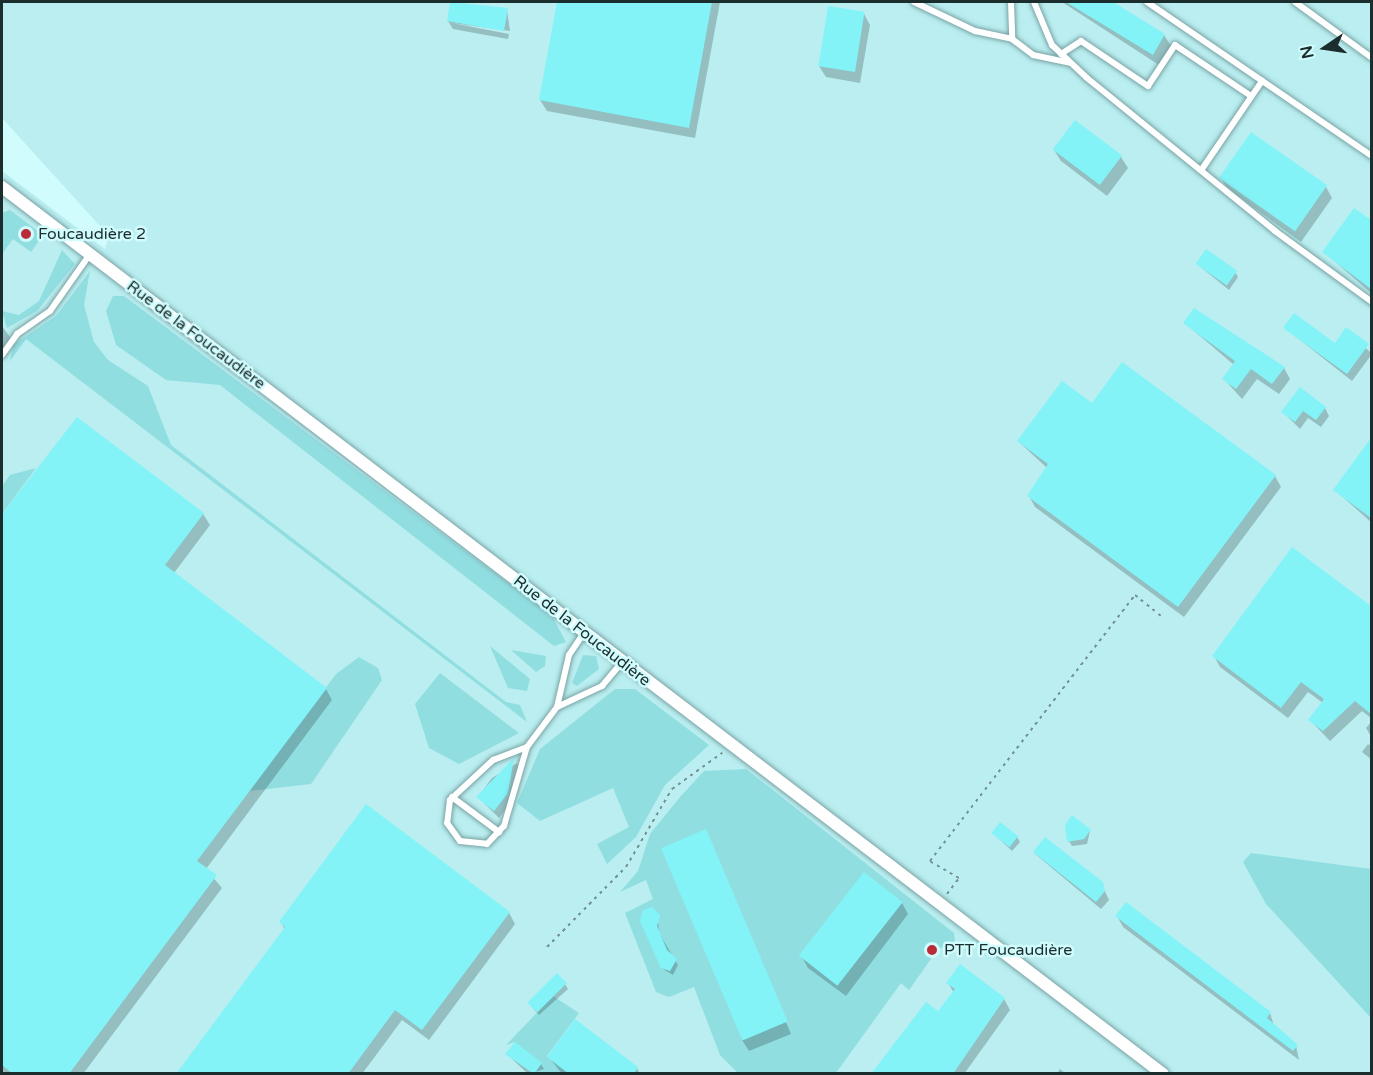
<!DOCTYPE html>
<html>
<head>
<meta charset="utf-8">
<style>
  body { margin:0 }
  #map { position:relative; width:1373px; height:1075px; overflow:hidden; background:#d0fcfd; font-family:"Varela Round",sans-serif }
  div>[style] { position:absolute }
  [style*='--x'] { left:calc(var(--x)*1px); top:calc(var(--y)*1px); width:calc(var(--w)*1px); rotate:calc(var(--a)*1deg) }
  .built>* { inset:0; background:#baeef0 }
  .green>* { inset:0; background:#91dee1 }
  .shadow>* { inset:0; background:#0003 }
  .building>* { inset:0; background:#83f3f7; transform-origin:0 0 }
  .path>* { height:2px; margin-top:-1px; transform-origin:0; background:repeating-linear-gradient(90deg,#739192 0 3px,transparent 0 7.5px) }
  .roads { filter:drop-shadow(0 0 2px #7aa3a5) drop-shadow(0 0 2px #7aa3a5) }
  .service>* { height:6px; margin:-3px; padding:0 3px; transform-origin:3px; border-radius:3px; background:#fff }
  .minor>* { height:12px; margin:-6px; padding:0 6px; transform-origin:6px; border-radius:6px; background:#fff }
  .dots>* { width:16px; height:16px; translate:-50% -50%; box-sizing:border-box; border:3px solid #d0fcfd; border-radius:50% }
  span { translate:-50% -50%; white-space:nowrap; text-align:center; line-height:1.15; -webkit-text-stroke:5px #d0fcfd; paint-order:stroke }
  .poi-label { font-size:16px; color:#1c2d2e }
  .left { translate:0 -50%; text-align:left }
  .street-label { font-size:16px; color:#1c2d2e }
  .frame { position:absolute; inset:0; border:3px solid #1c2d2e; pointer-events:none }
  .north { position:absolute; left:1295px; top:18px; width:60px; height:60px; -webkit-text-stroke:4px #d0fcfd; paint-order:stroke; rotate:257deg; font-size:16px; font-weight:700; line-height:24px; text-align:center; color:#1c2d2e }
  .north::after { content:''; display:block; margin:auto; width:21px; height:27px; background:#1c2d2e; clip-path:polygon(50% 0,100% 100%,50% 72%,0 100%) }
</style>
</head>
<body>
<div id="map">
  <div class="built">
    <div style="clip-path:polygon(2px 2px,1371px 2px,1371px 1073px,2px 1073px,2px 171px,105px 249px,109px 236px,2px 118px)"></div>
  </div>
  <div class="green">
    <div style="clip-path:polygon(10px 210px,43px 235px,31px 252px,13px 239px,2px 254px,2px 213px)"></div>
    <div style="clip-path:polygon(62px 250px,75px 264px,37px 311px,7px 328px,2px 311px,19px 315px,39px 301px)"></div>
    <div style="clip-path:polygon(90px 271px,84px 305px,94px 342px,108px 360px,148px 386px,171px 445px,506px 702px,520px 705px,527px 722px,26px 339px,10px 361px,13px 345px,56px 316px)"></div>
    <div style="clip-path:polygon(113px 296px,124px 296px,552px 616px,566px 642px,554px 646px,220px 385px,166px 380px,116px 345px,106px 311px)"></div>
    <div style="clip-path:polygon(36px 468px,2px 514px,2px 486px,10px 475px)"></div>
    <div style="clip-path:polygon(490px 646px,530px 679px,527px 691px,508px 688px)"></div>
    <div style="clip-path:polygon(511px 650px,546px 656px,545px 666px,536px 672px)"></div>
    <div style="clip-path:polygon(583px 655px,596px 656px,599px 669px,577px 686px,572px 683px)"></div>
    <div style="clip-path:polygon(359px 657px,378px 668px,382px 680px,311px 784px,249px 791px,336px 674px)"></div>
    <div style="clip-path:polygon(440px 673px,519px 733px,459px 764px,429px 748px,415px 704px)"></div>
    <div style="clip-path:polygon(615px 689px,635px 689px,709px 745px,665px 785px,636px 837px,607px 864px,597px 844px,629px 827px,613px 788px,540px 821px,517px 803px,540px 749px)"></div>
    <div style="clip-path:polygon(746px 769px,954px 933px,955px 941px,938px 949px,909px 990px,901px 983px,836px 1073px,738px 1073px,720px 1055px,694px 987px,669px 997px,656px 992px,625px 913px,653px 899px,646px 880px,620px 892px,638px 871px,650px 834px,680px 797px,704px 771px)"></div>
    <div style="clip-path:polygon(1251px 853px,1371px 869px,1371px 1018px,1266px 904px,1243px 862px)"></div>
    <div style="clip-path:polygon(553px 996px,579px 1013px,547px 1056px,569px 1073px,534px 1073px,515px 1042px,506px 1045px)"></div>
  </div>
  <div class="shadow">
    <div style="clip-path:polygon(452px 2px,507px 10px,510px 31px,452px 23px,509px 34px,508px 39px,453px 29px,448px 21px)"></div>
    <div style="clip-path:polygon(558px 2px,720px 2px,695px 138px,547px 111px,540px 100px)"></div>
    <div style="clip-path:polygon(1062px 2px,1110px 2px,1164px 35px,1171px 46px,1159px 65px)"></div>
    <div style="clip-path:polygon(864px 14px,870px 25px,860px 83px,826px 77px,819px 66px)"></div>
    <div style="clip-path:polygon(1054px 150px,1121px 157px,1128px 168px,1107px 196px,1061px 161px)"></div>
    <div style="clip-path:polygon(1220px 177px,1326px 187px,1332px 198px,1301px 242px,1227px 188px)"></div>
    <div style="clip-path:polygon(1355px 210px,1372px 222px,1372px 294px,1324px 252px)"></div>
    <div style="clip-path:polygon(1197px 264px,1235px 272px,1238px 277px,1229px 290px)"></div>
    <div style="clip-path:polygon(1185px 323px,1284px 368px,1290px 379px,1279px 394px,1257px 379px,1242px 399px,1224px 379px,1234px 365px)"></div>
    <div style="clip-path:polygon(2px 326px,12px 340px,2px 354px)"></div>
    <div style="clip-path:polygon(1285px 328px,1335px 345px,1346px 329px,1372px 354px,1352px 381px)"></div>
    <div style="clip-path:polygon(1093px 405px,1275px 476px,1281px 487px,1184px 617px,1035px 507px,1029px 496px,1047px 468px,1019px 442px)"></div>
    <div style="clip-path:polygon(1325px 408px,1329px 416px,1321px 427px,1308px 418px,1300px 429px,1283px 412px)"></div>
    <div style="clip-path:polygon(77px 419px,203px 514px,210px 525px,174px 573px,326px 689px,332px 700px,206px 869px,222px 888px,83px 1074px,6px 1074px,2px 1070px,2px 520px)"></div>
    <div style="clip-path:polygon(1372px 440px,1372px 523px,1335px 490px)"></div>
    <div style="clip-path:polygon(1292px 550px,1372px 608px,1372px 719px,1362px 711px,1330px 741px,1310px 720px,1323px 703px,1308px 692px,1288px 718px,1220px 667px,1214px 656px)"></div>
    <div style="clip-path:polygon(1372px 721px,1372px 738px,1366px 728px)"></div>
    <div style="clip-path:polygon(1368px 744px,1372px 747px,1372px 760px,1362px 752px)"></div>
    <div style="clip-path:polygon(517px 763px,521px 770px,512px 801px,499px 818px,478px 797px,492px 778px)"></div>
    <div style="clip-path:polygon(706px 831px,791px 1034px,749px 1051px,742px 1040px)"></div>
    <div style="clip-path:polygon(1090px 831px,1087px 844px,1072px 846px,1069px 841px)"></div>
    <div style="clip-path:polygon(993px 833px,1017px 837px,1020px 842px,1012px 851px)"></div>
    <div style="clip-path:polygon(1034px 853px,1101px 883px,1109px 900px,1101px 909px)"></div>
    <div style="clip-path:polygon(902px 903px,908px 914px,846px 996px,808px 968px,802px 957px)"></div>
    <div style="clip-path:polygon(1127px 904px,1270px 1013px,1274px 1026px,1296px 1046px,1299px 1060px,1123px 927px,1117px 916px)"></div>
    <div style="clip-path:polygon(657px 912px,659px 933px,678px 965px,673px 975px,663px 969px,643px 913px)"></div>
    <div style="clip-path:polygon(509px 913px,515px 924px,429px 1040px,402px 1020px,362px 1074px,177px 1074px,285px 930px,281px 922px)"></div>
    <div style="clip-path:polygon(948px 983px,1004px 999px,1010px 1010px,964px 1074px,873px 1074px,938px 1013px,954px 993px)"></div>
    <div style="clip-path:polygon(565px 984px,568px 989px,539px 1015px,531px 1006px)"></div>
    <div style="clip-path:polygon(507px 1054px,541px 1064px,544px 1069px,528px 1074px)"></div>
    <div style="clip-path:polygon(549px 1057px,637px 1068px,640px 1074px,562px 1074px)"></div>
    <div style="clip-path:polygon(1060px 1069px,1066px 1074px,1057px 1074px)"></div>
  </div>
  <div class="building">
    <div style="clip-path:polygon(450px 2px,508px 8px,504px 31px,447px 21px)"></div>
    <div style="clip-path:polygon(557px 2px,712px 2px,689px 128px,539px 100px)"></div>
    <div style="clip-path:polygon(1066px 2px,1113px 2px,1165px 34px,1153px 55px)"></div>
    <div style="left:828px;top:6px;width:37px;height:61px;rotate:9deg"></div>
    <div style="left:1075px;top:120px;width:59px;height:37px;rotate:37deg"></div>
    <div style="left:1251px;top:132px;width:93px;height:56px;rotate:35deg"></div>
    <div style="clip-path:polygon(1354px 208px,1371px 220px,1371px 289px,1322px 252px)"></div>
    <div style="left:1206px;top:249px;width:38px;height:18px;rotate:35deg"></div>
    <div style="clip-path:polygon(1194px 308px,1285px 367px,1272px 384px,1251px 369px,1236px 389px,1222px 379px,1235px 361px,1183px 323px)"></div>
    <div style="clip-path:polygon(1294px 313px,1335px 343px,1346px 327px,1369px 344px,1347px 374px,1283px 328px)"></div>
    <div style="clip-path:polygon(1122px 362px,1276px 475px,1178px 607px,1027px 496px,1048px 464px,1017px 441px,1062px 381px,1092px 403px)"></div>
    <div style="clip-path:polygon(1300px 387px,1326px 407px,1316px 420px,1303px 411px,1295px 422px,1281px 412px)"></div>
    <div style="clip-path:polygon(77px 417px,204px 513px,165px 565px,327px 688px,197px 861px,217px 875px,69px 1074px,13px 1074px,2px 1065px,2px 514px)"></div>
    <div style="clip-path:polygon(1371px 438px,1371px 518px,1333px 490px)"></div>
    <div style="clip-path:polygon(1292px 547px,1371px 606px,1371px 714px,1355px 701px,1323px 731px,1308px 720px,1324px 699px,1301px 682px,1281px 708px,1212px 656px)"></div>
    <div style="clip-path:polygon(514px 758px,508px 793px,494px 811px,476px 797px)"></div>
    <div style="clip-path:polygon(366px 804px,510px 912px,422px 1030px,395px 1010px,348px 1074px,176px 1074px,285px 927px,279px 922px)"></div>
    <div style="clip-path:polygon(1072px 815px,1091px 830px,1084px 839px,1067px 842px,1065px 825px)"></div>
    <div style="left:1000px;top:822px;width:23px;height:14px;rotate:38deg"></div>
    <div style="left:706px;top:829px;width:209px;height:49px;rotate:67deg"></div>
    <div style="clip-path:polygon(1045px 837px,1103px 882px,1105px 891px,1096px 902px,1033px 852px)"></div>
    <div style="left:864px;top:872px;width:49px;height:106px;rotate:38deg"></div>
    <div style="clip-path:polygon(1126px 902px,1271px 1012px,1267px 1018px,1298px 1045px,1293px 1051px,1115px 916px)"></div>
    <div style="clip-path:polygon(652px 907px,660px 915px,657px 926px,667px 950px,677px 959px,670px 971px,661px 968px,640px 921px,643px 910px)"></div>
    <div style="clip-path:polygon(960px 964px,1005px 998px,953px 1074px,871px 1074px,926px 1002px,938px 1011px,955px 989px,946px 983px)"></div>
    <div style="left:557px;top:973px;width:14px;height:42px;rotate:45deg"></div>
    <div style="clip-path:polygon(575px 1019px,638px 1067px,634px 1074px,569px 1074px,547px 1057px)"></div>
    <div style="clip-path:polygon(515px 1042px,542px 1063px,534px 1074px,505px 1054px)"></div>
  </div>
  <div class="path">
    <div style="--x:947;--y:894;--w:20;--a:-53"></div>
    <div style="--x:959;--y:878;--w:34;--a:-150"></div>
    <div style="--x:930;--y:861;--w:336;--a:-52.4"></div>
    <div style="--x:1135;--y:595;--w:33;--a:39"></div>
    <div style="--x:547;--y:947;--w:112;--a:-45.4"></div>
    <div style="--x:626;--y:867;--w:91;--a:-59.5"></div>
    <div style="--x:672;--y:789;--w:62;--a:-35.8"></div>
  </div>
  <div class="roads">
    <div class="service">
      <div style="--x:914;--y:2;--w:68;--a:25.4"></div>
      <div style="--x:975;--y:31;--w:38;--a:12"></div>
      <div style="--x:1012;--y:39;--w:26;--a:37"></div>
      <div style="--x:1033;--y:55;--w:38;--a:12"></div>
      <div style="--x:1011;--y:2;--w:37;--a:88"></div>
      <div style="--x:1034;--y:2;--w:47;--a:67.3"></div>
      <div style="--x:1052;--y:45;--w:48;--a:43.3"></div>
      <div style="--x:1087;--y:78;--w:242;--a:39.1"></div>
      <div style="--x:1275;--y:231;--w:120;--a:36.2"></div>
      <div style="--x:1147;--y:2;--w:273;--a:34.4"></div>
      <div style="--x:1295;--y:2;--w:95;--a:36"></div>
      <div style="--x:1061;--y:54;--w:24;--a:-33"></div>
      <div style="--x:1081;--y:41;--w:81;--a:33.9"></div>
      <div style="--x:1148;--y:86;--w:49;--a:-56.6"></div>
      <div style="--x:1175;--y:45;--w:92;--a:33.9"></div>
      <div style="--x:1202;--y:169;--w:107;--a:-55.7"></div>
      <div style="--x:2;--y:355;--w:26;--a:-54"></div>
      <div style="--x:17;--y:334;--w:40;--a:-34.9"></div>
      <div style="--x:50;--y:311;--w:70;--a:-54.9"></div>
      <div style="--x:557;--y:707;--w:50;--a:-25"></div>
      <div style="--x:602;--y:686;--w:31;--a:-50"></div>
      <div style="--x:527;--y:747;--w:36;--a:159"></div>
      <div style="--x:493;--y:760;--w:59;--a:137.1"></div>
      <div style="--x:450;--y:800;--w:23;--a:97"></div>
      <div style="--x:447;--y:823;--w:22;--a:54"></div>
      <div style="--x:460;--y:841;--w:27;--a:6"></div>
      <div style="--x:487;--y:844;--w:25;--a:-47"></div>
      <div style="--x:504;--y:826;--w:82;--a:-73.8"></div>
      <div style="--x:527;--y:747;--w:50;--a:-53.1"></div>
      <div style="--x:557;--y:707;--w:53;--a:-77"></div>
      <div style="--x:569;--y:655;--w:27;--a:-56"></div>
      <div style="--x:452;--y:797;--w:59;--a:36.7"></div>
    </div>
    <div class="minor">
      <div style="--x:2;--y:187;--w:1461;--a:37.38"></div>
    </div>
  </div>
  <div class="dots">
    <div style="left:26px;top:234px;background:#bb2a39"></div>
    <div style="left:932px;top:950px;background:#bb2a39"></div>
  </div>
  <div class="poi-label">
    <span class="left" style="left:38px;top:234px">Foucaudière 2</span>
    <span class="left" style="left:944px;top:950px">PTT Foucaudière</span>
  </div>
  <div class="street-label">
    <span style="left:196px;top:335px;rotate:37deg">Rue de la Foucaudière</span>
    <span style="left:582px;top:631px;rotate:38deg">Rue de la Foucaudière</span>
  </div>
  <div class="frame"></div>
  <div class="north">N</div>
</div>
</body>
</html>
